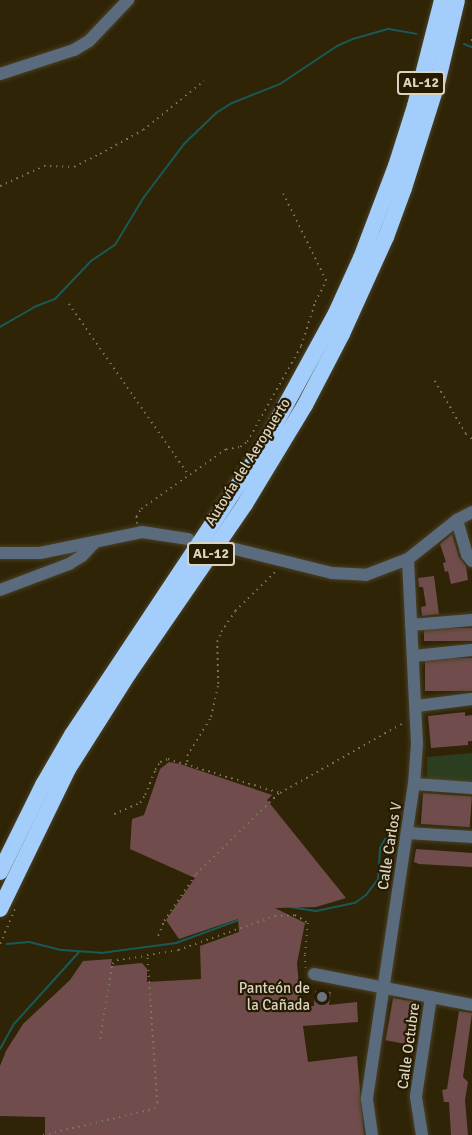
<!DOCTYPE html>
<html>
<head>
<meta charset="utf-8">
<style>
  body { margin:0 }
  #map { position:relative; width:472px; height:1135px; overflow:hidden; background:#2f2406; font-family:Signika,sans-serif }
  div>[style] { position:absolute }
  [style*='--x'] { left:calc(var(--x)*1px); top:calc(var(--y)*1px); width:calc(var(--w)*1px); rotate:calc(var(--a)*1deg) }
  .green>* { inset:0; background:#2b3e1f }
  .stream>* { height:2px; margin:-1px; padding:0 1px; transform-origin:1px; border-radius:1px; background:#185959 }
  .building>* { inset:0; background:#704d4c; transform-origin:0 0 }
  .path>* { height:1.5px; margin-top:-0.75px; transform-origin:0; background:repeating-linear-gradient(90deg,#7c735b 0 1.5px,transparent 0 6px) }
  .roads { filter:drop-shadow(0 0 2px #4a4024) drop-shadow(0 0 2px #4a4024) }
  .minor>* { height:12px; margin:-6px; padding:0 6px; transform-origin:6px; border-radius:6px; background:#5b6b7e }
  .highway>* { height:16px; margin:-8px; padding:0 8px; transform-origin:8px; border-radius:8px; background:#a3cdfb }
  .dots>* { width:16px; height:16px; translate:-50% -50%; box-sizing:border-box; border:3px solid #251b00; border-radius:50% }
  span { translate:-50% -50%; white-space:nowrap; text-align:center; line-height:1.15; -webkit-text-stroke:4.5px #251b00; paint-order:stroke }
  .shield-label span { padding:2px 4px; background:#251b00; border:2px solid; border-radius:4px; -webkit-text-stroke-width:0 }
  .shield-label { font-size:14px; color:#dad3c2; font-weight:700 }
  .street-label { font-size:15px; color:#dad3c2 }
  .poi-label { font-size:15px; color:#dad3c2 }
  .right { translate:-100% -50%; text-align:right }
</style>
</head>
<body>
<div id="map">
  <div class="green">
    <div style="clip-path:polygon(472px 753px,472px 785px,427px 782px,427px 757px)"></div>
  </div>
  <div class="stream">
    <div style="--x:464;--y:44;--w:9;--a:21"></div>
    <div style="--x:0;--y:327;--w:39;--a:-30"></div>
    <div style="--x:34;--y:307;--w:22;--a:-21"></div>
    <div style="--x:55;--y:299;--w:52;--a:-46.5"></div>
    <div style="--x:91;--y:261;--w:29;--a:-34"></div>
    <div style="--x:115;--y:245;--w:56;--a:-58.9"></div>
    <div style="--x:144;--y:197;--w:66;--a:-53"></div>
    <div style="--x:184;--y:144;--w:45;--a:-44.1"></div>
    <div style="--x:216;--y:113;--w:19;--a:-32"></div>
    <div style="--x:232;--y:103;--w:52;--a:-21.6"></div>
    <div style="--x:280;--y:84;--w:69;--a:-33.7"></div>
    <div style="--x:337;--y:46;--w:17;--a:-24"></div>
    <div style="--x:353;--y:39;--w:37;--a:-16"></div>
    <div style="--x:389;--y:29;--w:28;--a:10"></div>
    <div style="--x:290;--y:907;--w:26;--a:9"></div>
    <div style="--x:316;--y:911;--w:40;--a:-12"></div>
    <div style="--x:355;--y:903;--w:14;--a:-36"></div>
    <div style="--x:366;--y:895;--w:20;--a:-53"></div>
    <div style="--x:378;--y:879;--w:31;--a:-86"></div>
    <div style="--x:380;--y:848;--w:10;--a:-61"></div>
    <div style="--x:385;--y:839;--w:13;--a:-23"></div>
    <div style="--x:7;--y:944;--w:22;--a:-5"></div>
    <div style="--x:29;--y:942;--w:34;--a:14"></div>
    <div style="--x:62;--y:950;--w:39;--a:4"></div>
    <div style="--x:101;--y:953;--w:76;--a:-7.6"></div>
    <div style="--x:176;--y:943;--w:67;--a:-20.1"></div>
    <div style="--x:0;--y:1049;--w:29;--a:-61"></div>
    <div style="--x:14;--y:1024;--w:97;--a:-47.9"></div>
  </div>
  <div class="building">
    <div style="clip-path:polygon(452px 534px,459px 557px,466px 566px,468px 580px,451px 584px,448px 571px,445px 572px,443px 563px,446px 562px,440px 544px)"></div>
    <div style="clip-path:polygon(434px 576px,439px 614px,422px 616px,421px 607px,426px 606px,423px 587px,419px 587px,418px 578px)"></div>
    <div style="left:472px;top:628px;width:13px;height:48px;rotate:90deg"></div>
    <div style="left:472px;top:658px;width:33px;height:47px;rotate:90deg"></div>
    <div style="clip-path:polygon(465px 712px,465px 716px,472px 715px,472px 741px,468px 741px,468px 745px,431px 748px,428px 716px)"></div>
    <div style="clip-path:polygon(169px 762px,180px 764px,272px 795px,267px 800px,346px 898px,316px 907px,275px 908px,305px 923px,297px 963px,301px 1007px,314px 1006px,315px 991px,331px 992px,329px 1005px,357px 1002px,358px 1022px,303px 1026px,308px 1062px,357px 1056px,364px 1135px,45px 1135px,45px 1117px,0 1116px,0 1066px,6px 1051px,23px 1024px,70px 980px,83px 961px,112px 959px,111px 966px,142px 963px,147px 969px,147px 982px,201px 979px,200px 946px,239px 932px,238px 919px,179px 939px,166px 920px,195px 878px,130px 849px,132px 819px,144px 815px,160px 769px)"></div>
    <div style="left:423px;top:793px;width:49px;height:31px;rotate:4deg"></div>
    <div style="clip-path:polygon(416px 849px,472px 853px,472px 867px,419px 864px,414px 862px)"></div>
    <div style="left:393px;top:998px;width:28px;height:43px;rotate:10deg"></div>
    <div style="clip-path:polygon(459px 1011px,472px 1013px,463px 1077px,468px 1082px,465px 1100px,468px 1135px,451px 1135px,449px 1102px,444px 1102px,442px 1090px,447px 1089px)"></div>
  </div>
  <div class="path">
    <div style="--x:471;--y:41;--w:2;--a:-63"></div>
    <div style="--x:0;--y:186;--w:48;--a:-24.4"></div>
    <div style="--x:44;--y:166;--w:30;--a:2"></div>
    <div style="--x:74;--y:167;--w:29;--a:-27"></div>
    <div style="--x:100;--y:154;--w:49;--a:-29.2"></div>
    <div style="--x:143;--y:130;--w:78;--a:-38.8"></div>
    <div style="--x:69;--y:304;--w:208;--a:55"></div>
    <div style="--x:435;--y:381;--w:61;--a:59.7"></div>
    <div style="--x:466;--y:434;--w:8;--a:40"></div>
    <div style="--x:137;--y:524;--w:7;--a:-98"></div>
    <div style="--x:136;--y:517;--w:9;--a:-58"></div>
    <div style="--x:141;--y:509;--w:104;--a:-35.2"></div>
    <div style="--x:226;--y:449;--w:14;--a:-8"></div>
    <div style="--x:240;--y:447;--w:9;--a:-36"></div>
    <div style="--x:247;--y:442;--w:110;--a:-60.6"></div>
    <div style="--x:301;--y:346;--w:46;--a:-72.3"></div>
    <div style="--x:315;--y:302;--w:24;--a:-62"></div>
    <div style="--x:326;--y:281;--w:97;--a:-116.3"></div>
    <div style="--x:187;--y:762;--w:6;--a:-90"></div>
    <div style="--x:187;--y:756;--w:46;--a:-58.4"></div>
    <div style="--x:211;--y:717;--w:34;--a:-78"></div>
    <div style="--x:218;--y:684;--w:42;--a:-91.4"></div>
    <div style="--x:217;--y:642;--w:11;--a:-68"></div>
    <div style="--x:221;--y:632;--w:25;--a:-56"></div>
    <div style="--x:235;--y:611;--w:59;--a:-44.3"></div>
    <div style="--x:114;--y:814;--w:28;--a:-23"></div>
    <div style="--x:140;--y:803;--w:9;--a:-58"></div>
    <div style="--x:145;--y:795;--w:27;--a:-68"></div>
    <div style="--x:155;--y:770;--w:9;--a:-58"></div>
    <div style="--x:160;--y:762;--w:9;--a:-21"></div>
    <div style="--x:168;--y:759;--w:117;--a:16.9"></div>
    <div style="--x:280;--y:793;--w:144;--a:-29.6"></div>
    <div style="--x:158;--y:936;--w:16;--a:-68"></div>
    <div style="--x:164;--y:921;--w:57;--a:-55.8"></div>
    <div style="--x:196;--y:874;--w:116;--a:-44.3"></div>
    <div style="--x:0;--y:944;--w:38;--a:-67"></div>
    <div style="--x:100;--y:1039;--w:76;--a:-80.9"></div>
    <div style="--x:112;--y:964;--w:6;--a:-39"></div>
    <div style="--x:117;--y:960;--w:29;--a:-8"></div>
    <div style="--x:43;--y:1135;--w:114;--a:-13.2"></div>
    <div style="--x:154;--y:1109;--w:7;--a:-63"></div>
    <div style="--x:157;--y:1103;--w:148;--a:-93.9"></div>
    <div style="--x:147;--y:955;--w:31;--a:-9"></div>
    <div style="--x:178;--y:950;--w:103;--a:-19.3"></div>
    <div style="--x:275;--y:916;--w:20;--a:-3"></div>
    <div style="--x:295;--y:915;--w:15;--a:32"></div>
    <div style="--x:308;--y:923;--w:32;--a:95"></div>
    <div style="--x:305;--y:955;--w:13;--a:86"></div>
  </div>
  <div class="roads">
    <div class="minor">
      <div style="--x:0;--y:74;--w:78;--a:-18"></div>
      <div style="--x:74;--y:50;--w:17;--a:-31"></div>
      <div style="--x:89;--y:41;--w:57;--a:-46.4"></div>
      <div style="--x:457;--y:520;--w:36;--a:74"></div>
      <div style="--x:467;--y:555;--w:8;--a:50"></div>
      <div style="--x:231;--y:548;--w:104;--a:13.9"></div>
      <div style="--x:332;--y:573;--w:34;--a:3"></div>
      <div style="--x:366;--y:575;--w:45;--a:-20.9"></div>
      <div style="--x:408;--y:559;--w:63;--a:-38.5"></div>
      <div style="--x:457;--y:520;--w:17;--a:-28"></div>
      <div style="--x:0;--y:553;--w:40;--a:0"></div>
      <div style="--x:40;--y:553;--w:104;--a:-11.6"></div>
      <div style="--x:142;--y:532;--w:47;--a:8.7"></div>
      <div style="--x:0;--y:590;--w:74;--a:-20.6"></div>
      <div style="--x:69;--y:564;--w:15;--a:-32"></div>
      <div style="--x:82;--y:556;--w:18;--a:-47"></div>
      <div style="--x:411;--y:625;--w:61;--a:-4.7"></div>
      <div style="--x:414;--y:656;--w:58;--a:-5.9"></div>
      <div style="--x:417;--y:706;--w:55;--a:-7.3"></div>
      <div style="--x:414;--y:784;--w:58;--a:3.9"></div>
      <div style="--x:407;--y:833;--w:65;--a:3.5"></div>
      <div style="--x:314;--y:974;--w:161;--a:11.1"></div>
      <div style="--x:372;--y:1135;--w:37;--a:-98"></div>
      <div style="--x:367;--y:1098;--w:317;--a:-81.5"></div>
      <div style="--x:414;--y:784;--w:40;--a:-85.7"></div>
      <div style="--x:417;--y:744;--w:185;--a:-92.8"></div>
      <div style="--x:422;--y:1135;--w:39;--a:-99"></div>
      <div style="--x:416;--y:1096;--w:100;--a:-81.4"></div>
    </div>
    <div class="highway">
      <div style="--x:0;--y:872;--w:97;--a:-63.7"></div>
      <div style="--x:43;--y:785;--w:58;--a:-59.9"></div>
      <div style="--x:72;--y:735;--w:340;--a:-56.4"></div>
      <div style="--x:260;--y:452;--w:158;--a:-61.3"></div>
      <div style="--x:336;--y:313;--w:60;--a:-65.6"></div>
      <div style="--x:361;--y:258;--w:98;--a:-69.2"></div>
      <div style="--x:396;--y:166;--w:63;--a:-72.4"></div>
      <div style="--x:415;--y:106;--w:109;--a:-75.7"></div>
      <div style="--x:0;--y:909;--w:156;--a:-64.1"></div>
      <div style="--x:68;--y:769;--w:114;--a:-57.6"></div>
      <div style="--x:129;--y:673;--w:205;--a:-55.5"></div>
      <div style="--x:245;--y:504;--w:116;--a:-58.8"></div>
      <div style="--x:305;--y:405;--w:80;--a:-62.5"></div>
      <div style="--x:342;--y:334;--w:107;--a:-65.6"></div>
      <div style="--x:386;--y:237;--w:52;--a:-69.8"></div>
      <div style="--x:404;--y:188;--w:109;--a:-72.4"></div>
      <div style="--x:437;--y:84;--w:86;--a:-76.6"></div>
    </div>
  </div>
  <div class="dots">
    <div style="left:322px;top:997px;background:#6b7280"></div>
  </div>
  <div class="shield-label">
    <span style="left:421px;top:83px">AL-12</span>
    <span style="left:211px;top:554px">AL-12</span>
  </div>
  <div class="street-label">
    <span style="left:248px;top:462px;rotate:-58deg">Autovía del Aeropuerto</span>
    <span style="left:390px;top:846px;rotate:-81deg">Calle Carlos V</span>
    <span style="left:409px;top:1046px;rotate:-82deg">Calle Octubre</span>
  </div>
  <div class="poi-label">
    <span class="right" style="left:310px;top:997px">Panteón de<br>la Cañada</span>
  </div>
</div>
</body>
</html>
